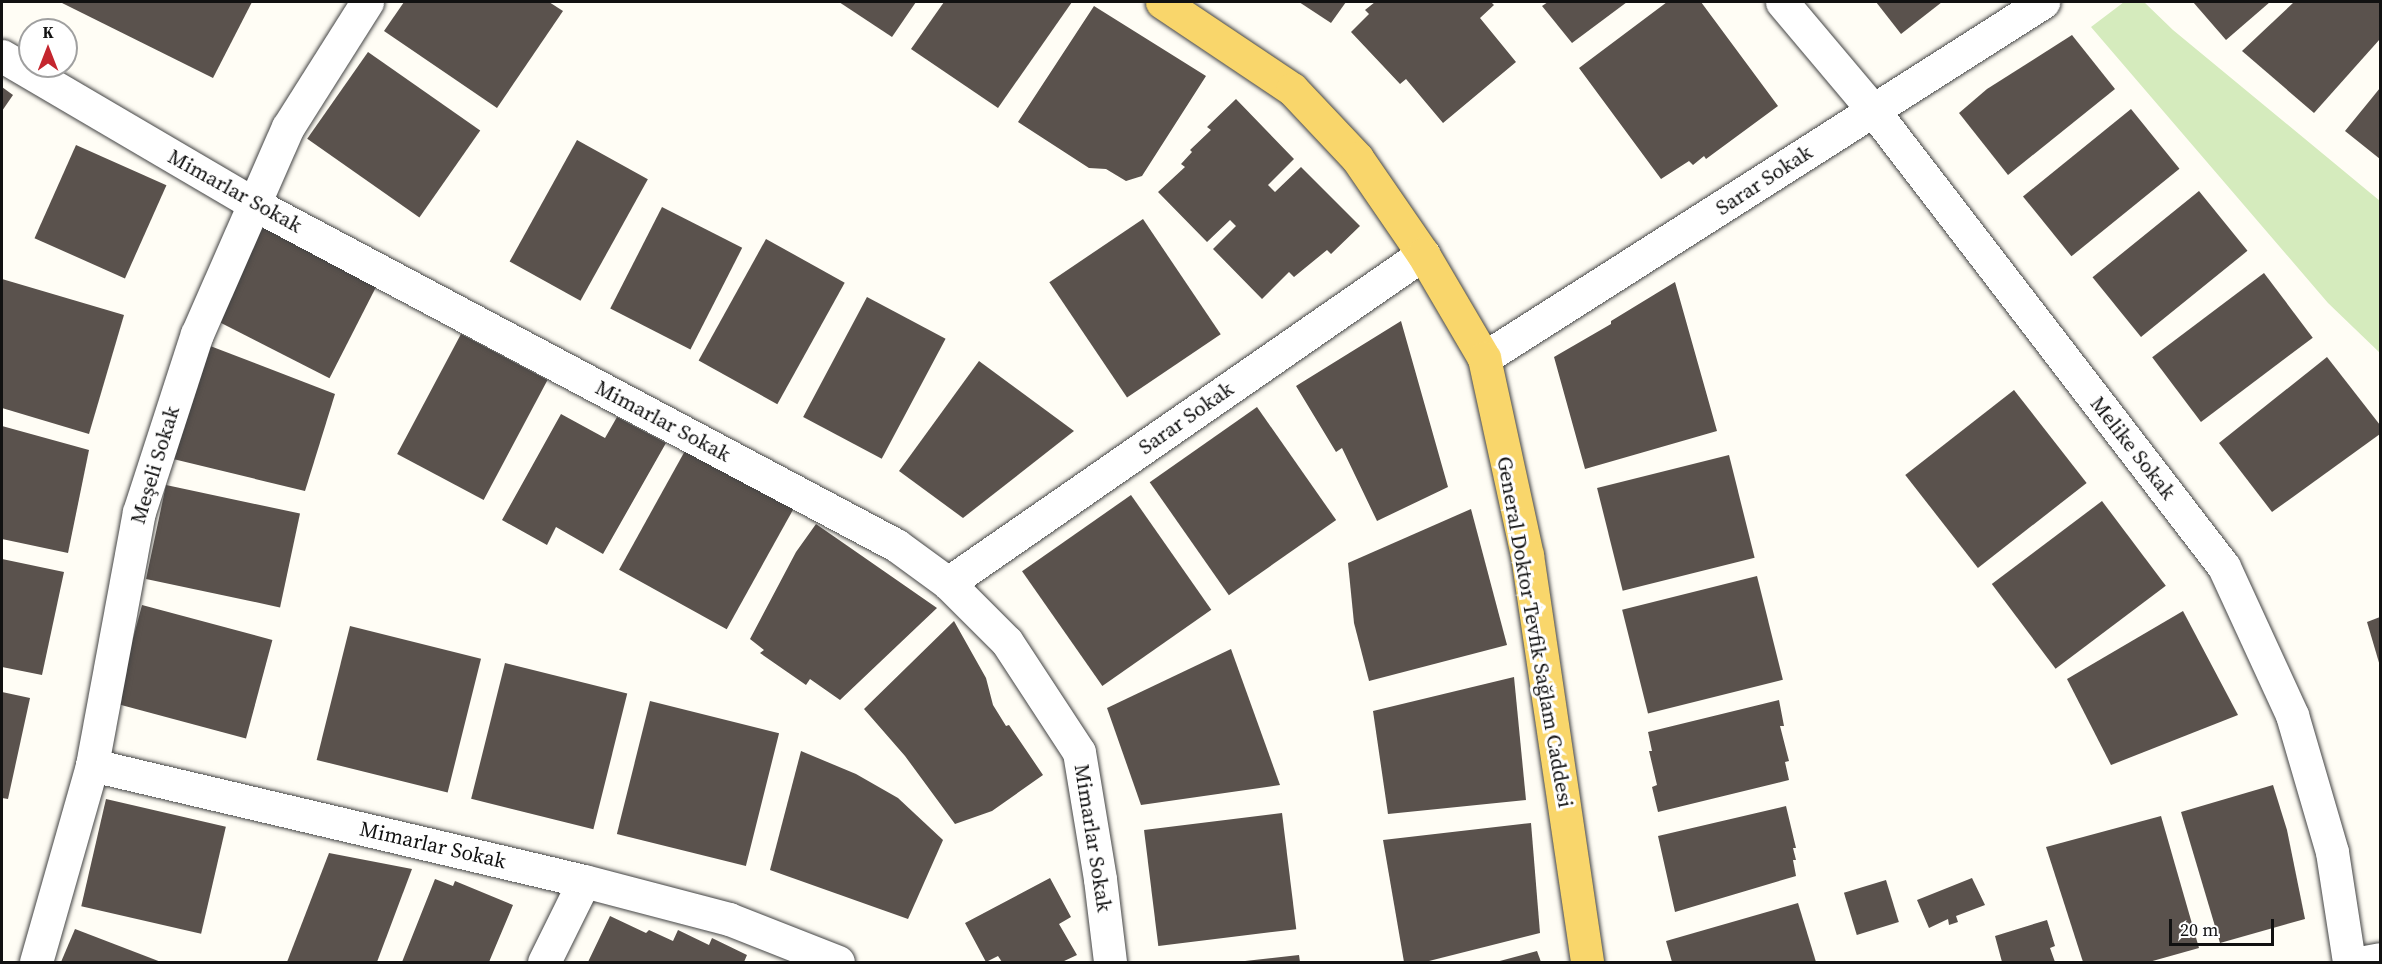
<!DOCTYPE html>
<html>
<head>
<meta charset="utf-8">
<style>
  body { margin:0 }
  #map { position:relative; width:2382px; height:964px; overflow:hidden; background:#fffdf5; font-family:"Source Serif 4",serif }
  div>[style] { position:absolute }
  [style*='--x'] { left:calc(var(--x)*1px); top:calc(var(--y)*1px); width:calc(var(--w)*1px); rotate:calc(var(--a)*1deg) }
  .green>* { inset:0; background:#d5ebbd }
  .building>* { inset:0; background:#5a524d; transform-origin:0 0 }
  .roads { filter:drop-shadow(0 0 2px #444) drop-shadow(0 0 2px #444) }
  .minor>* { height:33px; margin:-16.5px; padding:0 16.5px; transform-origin:16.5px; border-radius:16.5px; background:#fff }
  .major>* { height:33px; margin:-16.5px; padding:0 16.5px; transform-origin:16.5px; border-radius:16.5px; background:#f9d66b }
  span { translate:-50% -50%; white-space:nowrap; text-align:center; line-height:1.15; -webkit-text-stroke:6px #fff; paint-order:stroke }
  .street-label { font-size:21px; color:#111 }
  .frame { position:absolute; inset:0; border:3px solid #111; pointer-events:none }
  .north { position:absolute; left:18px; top:18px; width:60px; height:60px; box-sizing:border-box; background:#fff; border:2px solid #a0a0a0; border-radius:50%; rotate:0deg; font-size:16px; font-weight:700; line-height:24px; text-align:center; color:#111 }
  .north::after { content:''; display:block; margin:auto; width:21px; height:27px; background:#c4262e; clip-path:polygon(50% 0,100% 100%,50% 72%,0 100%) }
  .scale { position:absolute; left:2169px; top:919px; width:105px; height:27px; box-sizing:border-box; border:3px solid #111; border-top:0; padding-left:8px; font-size:18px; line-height:21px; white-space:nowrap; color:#111; -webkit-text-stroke:4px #fff; paint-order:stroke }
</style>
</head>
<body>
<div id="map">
  <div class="green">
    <div style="clip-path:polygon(2124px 2px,2144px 2px,2173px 30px,2380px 201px,2380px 353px,2328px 303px,2091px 27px)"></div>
  </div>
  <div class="building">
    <div style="clip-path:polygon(60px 2px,252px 2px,213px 78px)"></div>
    <div style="clip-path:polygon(404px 2px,549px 2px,563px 11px,497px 108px,384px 31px)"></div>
    <div style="clip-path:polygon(839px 2px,916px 2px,892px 37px)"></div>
    <div style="clip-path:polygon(944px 2px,1072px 2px,998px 108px,911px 49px)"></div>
    <div style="clip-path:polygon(1299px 2px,1346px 2px,1331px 23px)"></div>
    <div style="clip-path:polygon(1375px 2px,1491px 2px,1494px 5px,1480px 18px,1516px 62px,1443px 123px,1406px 79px,1400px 84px,1351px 32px,1369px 14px,1365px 10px)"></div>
    <div style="clip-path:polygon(1548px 2px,1627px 2px,1572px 43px,1542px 6px)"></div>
    <div style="clip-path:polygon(1667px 2px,1701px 2px,1778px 106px,1706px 159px,1704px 156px,1693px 165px,1689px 161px,1661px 179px,1579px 68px)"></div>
    <div style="clip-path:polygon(1876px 2px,1942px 2px,1901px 34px)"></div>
    <div style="clip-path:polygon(2193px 2px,2270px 2px,2226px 40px)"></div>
    <div style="clip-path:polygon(2294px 2px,2380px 2px,2380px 39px,2314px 113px,2242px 51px)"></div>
    <div style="clip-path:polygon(1094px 6px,1206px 76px,1142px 176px,1126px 181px,1106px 169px,1089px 168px,1018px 122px)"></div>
    <div style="clip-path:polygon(2072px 35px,2115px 89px,2008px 175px,1959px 113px,1987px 89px)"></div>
    <div style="left:368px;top:52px;width:137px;height:106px;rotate:35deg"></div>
    <div style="clip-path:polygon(2px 87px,13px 95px,2px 111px)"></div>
    <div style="clip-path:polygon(2380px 88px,2380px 159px,2345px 131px)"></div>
    <div style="clip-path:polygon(1236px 99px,1294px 159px,1268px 185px,1275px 192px,1301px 167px,1360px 226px,1331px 254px,1327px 250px,1294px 277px,1289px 272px,1262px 299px,1213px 249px,1236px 226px,1230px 220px,1207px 242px,1158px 192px,1185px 167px,1181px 164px,1192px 152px,1190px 150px,1211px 130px,1207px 127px)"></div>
    <div style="left:2131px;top:109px;width:77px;height:139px;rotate:51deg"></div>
    <div style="left:577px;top:140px;width:81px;height:139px;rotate:29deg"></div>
    <div style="left:76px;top:145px;width:99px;height:102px;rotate:24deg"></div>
    <div style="left:2199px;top:191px;width:77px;height:137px;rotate:51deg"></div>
    <div style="left:662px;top:207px;width:90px;height:114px;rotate:27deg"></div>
    <div style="left:1143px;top:219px;width:139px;height:113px;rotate:56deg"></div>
    <div style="left:256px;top:223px;width:136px;height:105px;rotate:27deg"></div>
    <div style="left:766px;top:239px;width:90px;height:139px;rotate:29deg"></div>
    <div style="left:2264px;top:273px;width:81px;height:140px;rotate:53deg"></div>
    <div style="clip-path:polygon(2px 279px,124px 315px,89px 434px,2px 408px)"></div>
    <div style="clip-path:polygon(1675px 282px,1717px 431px,1585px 469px,1554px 357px,1611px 324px,1611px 321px)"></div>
    <div style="left:867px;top:297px;width:89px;height:136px;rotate:28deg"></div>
    <div style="clip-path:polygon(1401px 321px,1448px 487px,1377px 521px,1342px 448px,1336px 452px,1296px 386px)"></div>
    <div style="left:461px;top:334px;width:98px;height:136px;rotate:28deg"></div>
    <div style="clip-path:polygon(205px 344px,335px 394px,305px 491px,169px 458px)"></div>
    <div style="clip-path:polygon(2327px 357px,2380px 425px,2380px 434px,2272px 512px,2219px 443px)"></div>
    <div style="clip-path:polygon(979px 361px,1074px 431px,963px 518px,899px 471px)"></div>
    <div style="left:2014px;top:390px;width:118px;height:138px;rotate:52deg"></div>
    <div style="left:1257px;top:407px;width:138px;height:131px;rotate:55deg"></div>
    <div style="clip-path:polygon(561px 414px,605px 438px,617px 417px,666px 443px,603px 554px,556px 527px,547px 545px,502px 520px)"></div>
    <div style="clip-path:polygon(2px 426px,89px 450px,68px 553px,2px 539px)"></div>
    <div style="left:686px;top:449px;width:123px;height:138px;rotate:29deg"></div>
    <div style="left:1729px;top:455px;width:106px;height:136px;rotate:76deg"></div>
    <div style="left:166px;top:485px;width:137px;height:96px;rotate:12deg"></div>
    <div style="left:1131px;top:495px;width:140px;height:133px;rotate:55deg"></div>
    <div style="left:2102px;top:501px;width:106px;height:138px;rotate:53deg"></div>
    <div style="clip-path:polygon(1471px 509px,1507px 645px,1369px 681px,1354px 623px,1348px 563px)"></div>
    <div style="clip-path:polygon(816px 524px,937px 608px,840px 700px,810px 679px,806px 685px,760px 653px,764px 650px,750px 639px,796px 552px)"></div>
    <div style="clip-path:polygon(2px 559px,64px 572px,42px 675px,2px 667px)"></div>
    <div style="left:1757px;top:576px;width:107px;height:139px;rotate:76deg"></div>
    <div style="left:142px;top:605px;width:135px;height:102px;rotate:15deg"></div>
    <div style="clip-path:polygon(2183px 611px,2238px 715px,2111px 765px,2067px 679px)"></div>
    <div style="clip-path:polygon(2380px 617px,2380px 666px,2367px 622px)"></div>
    <div style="clip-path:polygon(954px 621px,986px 678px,993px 705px,1006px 726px,1009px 725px,1043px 775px,992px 811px,955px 824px,905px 756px,864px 709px)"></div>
    <div style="left:350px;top:626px;width:135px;height:138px;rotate:14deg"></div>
    <div style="clip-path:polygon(1231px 649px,1280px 785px,1141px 805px,1107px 708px)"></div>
    <div style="left:505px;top:663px;width:126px;height:140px;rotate:14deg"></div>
    <div style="clip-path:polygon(1514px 677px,1526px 800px,1388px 814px,1373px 711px)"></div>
    <div style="clip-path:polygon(2px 692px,30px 698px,8px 799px,2px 798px)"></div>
    <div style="clip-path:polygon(1779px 700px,1784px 726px,1780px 726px,1789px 761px,1785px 762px,1789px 780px,1658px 812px,1652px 787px,1657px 785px,1649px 751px,1652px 751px,1648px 732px)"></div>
    <div style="left:650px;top:701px;width:133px;height:137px;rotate:14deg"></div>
    <div style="clip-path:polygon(801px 751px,856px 774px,898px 798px,943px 840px,908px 919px,770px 870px)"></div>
    <div style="clip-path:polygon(2273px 785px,2287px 830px,2305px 919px,2220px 943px,2181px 812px)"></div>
    <div style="left:106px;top:799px;width:123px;height:110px;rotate:13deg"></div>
    <div style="clip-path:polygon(1786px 806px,1796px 848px,1793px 848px,1796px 860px,1793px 860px,1796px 876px,1675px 912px,1658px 836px)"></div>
    <div style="left:1282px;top:813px;width:117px;height:139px;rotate:83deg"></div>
    <div style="clip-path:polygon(2161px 816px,2199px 948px,2149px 962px,2083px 962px,2046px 847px)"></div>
    <div style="clip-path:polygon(1531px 823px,1540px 933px,1425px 962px,1404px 962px,1383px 840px)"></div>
    <div style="clip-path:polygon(329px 853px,412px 869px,377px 962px,287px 962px)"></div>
    <div style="clip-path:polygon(1050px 878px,1071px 917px,1059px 924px,1077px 955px,1062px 962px,1002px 962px,998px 956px,986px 962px,965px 923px)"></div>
    <div style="clip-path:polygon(1972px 878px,1985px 905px,1956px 916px,1958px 922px,1949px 925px,1948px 919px,1929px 928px,1917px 900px)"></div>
    <div style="clip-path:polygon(435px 879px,453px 886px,455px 881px,513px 905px,489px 962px,402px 962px)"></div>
    <div style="left:1886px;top:880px;width:44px;height:44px;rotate:73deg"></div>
    <div style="clip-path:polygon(1798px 903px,1816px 962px,1672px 962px,1666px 941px)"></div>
    <div style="clip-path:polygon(610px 916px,646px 933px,649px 930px,673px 941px,678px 930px,709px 945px,712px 938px,747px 955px,744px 962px,588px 962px)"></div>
    <div style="clip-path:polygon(2047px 920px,2055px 946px,2050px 948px,2055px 962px,2002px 962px,1995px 936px)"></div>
    <div style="clip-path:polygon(75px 929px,161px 962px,61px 962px)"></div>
    <div style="clip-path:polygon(1537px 951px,1541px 962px,1496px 962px)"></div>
    <div style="clip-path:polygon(1299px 955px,1300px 962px,1246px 962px,1245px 961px)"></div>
  </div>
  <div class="roads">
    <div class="minor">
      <div style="--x:1782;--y:2;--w:141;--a:49.9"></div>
      <div style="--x:1873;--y:110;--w:576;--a:52.47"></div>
      <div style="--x:2224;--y:567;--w:163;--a:65.3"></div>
      <div style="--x:2292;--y:715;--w:143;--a:73.7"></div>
      <div style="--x:2332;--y:852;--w:111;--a:81.2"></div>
      <div style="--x:2;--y:56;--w:292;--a:30.4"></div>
      <div style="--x:254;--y:204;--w:727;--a:27.98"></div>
      <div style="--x:896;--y:545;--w:64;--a:36.2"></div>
      <div style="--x:948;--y:583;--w:83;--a:45"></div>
      <div style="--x:1007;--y:642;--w:131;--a:56.8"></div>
      <div style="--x:1079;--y:752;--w:129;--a:80.6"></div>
      <div style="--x:1100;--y:879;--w:84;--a:83.1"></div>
      <div style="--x:1484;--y:358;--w:663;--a:-32.49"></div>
      <div style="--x:948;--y:583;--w:578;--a:-34.71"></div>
      <div style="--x:92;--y:765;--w:505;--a:13.27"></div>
      <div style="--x:584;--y:881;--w:150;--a:14.7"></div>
      <div style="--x:729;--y:919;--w:117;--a:21.5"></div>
      <div style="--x:36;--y:962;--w:205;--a:-74.1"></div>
      <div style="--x:92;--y:765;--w:257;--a:-79.5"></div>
      <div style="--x:139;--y:512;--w:187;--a:-72"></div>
      <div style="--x:197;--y:334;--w:226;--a:-66.3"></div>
      <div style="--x:288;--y:127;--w:148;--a:-57.7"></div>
      <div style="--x:544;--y:962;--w:90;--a:-63.7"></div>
      <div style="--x:2365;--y:962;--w:15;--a:-11"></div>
    </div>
    <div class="major">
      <div style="--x:1162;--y:2;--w:156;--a:33.8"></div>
      <div style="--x:1292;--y:89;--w:95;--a:46.7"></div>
      <div style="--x:1357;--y:158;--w:116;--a:55.5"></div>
      <div style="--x:1423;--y:254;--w:121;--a:59.6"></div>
      <div style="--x:1484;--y:358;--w:202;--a:77.7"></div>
      <div style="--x:1527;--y:555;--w:411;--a:81.6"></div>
    </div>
  </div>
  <div class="street-label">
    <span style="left:1764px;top:180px;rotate:-33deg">Sarar Sokak</span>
    <span style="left:235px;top:191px;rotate:29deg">Mimarlar Sokak</span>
    <span style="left:1186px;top:418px;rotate:-35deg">Sarar Sokak</span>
    <span style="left:663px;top:421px;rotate:28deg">Mimarlar Sokak</span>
    <span style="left:2133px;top:448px;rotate:52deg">Melike Sokak</span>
    <span style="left:155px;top:465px;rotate:-73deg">Meşeli Sokak</span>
    <span style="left:1535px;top:632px;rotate:80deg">General Doktor Tevfik Sağlam Caddesi</span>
    <span style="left:1093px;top:838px;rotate:81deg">Mimarlar Sokak</span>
    <span style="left:433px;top:845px;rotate:13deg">Mimarlar Sokak</span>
  </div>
  <div class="frame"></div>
  <div class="north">K</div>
  <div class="scale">20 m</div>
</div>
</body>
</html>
